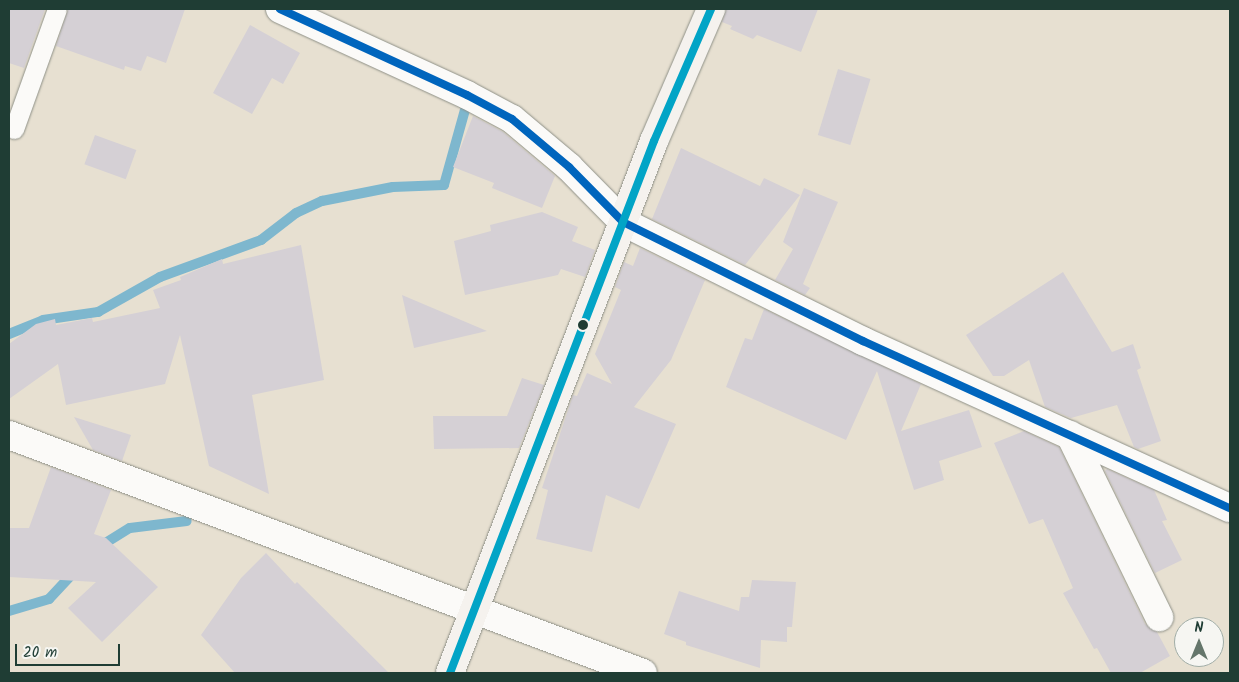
<!DOCTYPE html>
<html>
<head>
<meta charset="utf-8">
<style>
  body { margin:0 }
  #map { position:relative; width:1239px; height:682px; overflow:hidden; background:#e7e0d1; font-family:Kalam,sans-serif }
  div>[style] { position:absolute }
  [style*='--x'] { left:calc(var(--x)*1px); top:calc(var(--y)*1px); width:calc(var(--w)*1px); rotate:calc(var(--a)*1deg) }
  .stream>* { height:10px; margin:-5px; padding:0 5px; transform-origin:5px; border-radius:5px; background:#7eb7ce }
  .building>* { inset:0; background:#d5d0d5; transform-origin:0 0 }
  .roads { filter:drop-shadow(0 0 1px #8e9087) drop-shadow(0 0 1px #8e9087) }
  .lane>* { height:19px; margin:-9.5px; padding:0 9.5px; transform-origin:9.5px; border-radius:9.5px; background:#fbfaf8 }
  .street>* { height:28px; margin:-14px; padding:0 14px; transform-origin:14px; border-radius:14px; background:#fbfaf8 }
  .secondary>* { height:28px; margin:-14px; padding:0 14px; transform-origin:14px; border-radius:14px; background:#f5f2ee }
  .bus-1>* { height:8px; margin:-4px; padding:0 4px; transform-origin:4px; border-radius:4px; background:#0065bd }
  .bus-2>* { height:8px; margin:-4px; padding:0 4px; transform-origin:4px; border-radius:4px; background:#02a4c6 }
  .dots>* { width:14px; height:14px; translate:-50% -50%; box-sizing:border-box; border:2px solid #f6f6f2; border-radius:50% }
  span { translate:-50% -50%; white-space:nowrap; text-align:center; line-height:1.15; -webkit-text-stroke:5px #f6f6f2; paint-order:stroke }
  .frame { position:absolute; inset:0; border:10px solid #1f3d34; pointer-events:none }
  .north { position:absolute; left:1174px; top:617px; width:50px; height:50px; box-sizing:border-box; background:#f6f6f2; border:1px solid #a0aca6; border-radius:50%; rotate:0deg; font-size:14px; font-weight:700; line-height:20px; text-align:center; color:#1f3d34 }
  .north::after { content:''; display:block; margin:auto; width:18px; height:22px; background:#65766b; clip-path:polygon(50% 0,100% 100%,50% 72%,0 100%) }
  .scale { position:absolute; left:15px; top:644px; width:105px; height:22px; box-sizing:border-box; border:2px solid #1f3d34; border-top:0; padding-left:6px; font-size:15px; line-height:18px; white-space:nowrap; color:#1f3d34; -webkit-text-stroke:4px #f6f6f2; paint-order:stroke }
</style>
</head>
<body>
<div id="map">
  <div class="stream">
    <div style="--x:9;--y:334;--w:37;--a:-22"></div>
    <div style="--x:43;--y:320;--w:56;--a:-8.3"></div>
    <div style="--x:98;--y:312;--w:71;--a:-29.4"></div>
    <div style="--x:160;--y:277;--w:108;--a:-20.1"></div>
    <div style="--x:261;--y:240;--w:44;--a:-37.6"></div>
    <div style="--x:296;--y:213;--w:29;--a:-25"></div>
    <div style="--x:322;--y:201;--w:72;--a:-11.2"></div>
    <div style="--x:393;--y:187;--w:51;--a:-2.2"></div>
    <div style="--x:444;--y:185;--w:78;--a:-74.4"></div>
    <div style="--x:99;--y:547;--w:36;--a:-32"></div>
    <div style="--x:130;--y:528;--w:57;--a:-7"></div>
    <div style="--x:9;--y:611;--w:42;--a:-16.7"></div>
    <div style="--x:49;--y:599;--w:40;--a:-47"></div>
  </div>
  <div class="building">
    <div style="clip-path:polygon(9px 9px,45px 9px,24px 68px,9px 63px)"></div>
    <div style="clip-path:polygon(68px 9px,185px 9px,166px 63px,147px 56px,141px 71px,125px 66px,124px 70px,56px 46px)"></div>
    <div style="clip-path:polygon(726px 9px,818px 9px,801px 52px,757px 35px,753px 39px,730px 29px,732px 26px,722px 22px)"></div>
    <div style="clip-path:polygon(250px 25px,300px 53px,283px 84px,272px 78px,252px 114px,213px 93px)"></div>
    <div style="left:838px;top:69px;width:34px;height:69px;rotate:17deg"></div>
    <div style="clip-path:polygon(473px 116px,503px 132px,555px 176px,542px 208px,492px 188px,494px 183px,453px 167px)"></div>
    <div style="left:95px;top:135px;width:44px;height:31px;rotate:20deg"></div>
    <div style="clip-path:polygon(681px 148px,760px 186px,764px 178px,800px 195px,745px 265px,652px 219px)"></div>
    <div style="clip-path:polygon(804px 188px,838px 202px,803px 284px,810px 288px,805px 295px,775px 280px,793px 249px,783px 242px)"></div>
    <div style="clip-path:polygon(542px 212px,578px 227px,572px 241px,595px 250px,585px 277px,561px 269px,558px 275px,465px 295px,454px 241px,491px 231px,490px 225px)"></div>
    <div style="clip-path:polygon(301px 245px,324px 380px,252px 395px,269px 494px,209px 466px,180px 335px,165px 384px,66px 405px,58px 364px,9px 399px,9px 344px,36px 324px,55px 319px,56px 325px,92px 318px,93px 322px,160px 308px,153px 290px,181px 280px,180px 277px,222px 259px,223px 264px)"></div>
    <div style="clip-path:polygon(640px 248px,705px 280px,671px 360px,634px 407px,676px 424px,639px 509px,606px 495px,592px 552px,536px 539px,548px 490px,542px 488px,573px 395px,577px 396px,587px 373px,612px 384px,595px 354px,621px 290px,615px 287px,624px 262px,633px 266px)"></div>
    <div style="clip-path:polygon(1063px 272px,1112px 352px,1133px 344px,1141px 368px,1137px 370px,1161px 441px,1138px 449px,1134px 447px,1117px 405px,1071px 418px,1045px 407px,1029px 360px,1004px 376px,993px 376px,966px 335px)"></div>
    <div style="clip-path:polygon(402px 295px,487px 331px,414px 348px)"></div>
    <div style="clip-path:polygon(764px 309px,921px 384px,901px 431px,969px 410px,982px 447px,939px 461px,944px 480px,914px 490px,877px 371px,846px 440px,726px 387px,745px 338px,752px 340px)"></div>
    <div style="clip-path:polygon(522px 378px,544px 385px,519px 448px,434px 449px,433px 416px,507px 416px)"></div>
    <div style="clip-path:polygon(74px 417px,131px 435px,122px 461px,93px 450px)"></div>
    <div style="clip-path:polygon(1024px 431px,1059px 447px,1145px 624px,1157px 632px,1170px 656px,1140px 673px,1111px 673px,1097px 648px,1094px 649px,1063px 593px,1073px 588px,1043px 519px,1029px 524px,994px 443px)"></div>
    <div style="clip-path:polygon(51px 467px,111px 490px,94px 534px,106px 538px,158px 587px,102px 642px,68px 608px,96px 582px,9px 577px,9px 528px,29px 528px)"></div>
    <div style="clip-path:polygon(1107px 469px,1154px 490px,1167px 520px,1162px 521px,1182px 560px,1155px 573px,1105px 471px)"></div>
    <div style="clip-path:polygon(266px 553px,295px 584px,297px 582px,389px 673px,235px 673px,201px 635px,241px 578px)"></div>
    <div style="clip-path:polygon(752px 580px,796px 582px,792px 627px,787px 627px,787px 642px,761px 640px,760px 668px,686px 645px,686px 642px,664px 634px,679px 591px,739px 611px,741px 597px,749px 597px)"></div>
  </div>
  <div class="roads">
    <div class="lane">
      <div style="--x:14;--y:129;--w:127;--a:-70.3"></div>
    </div>
    <div class="street">
      <div style="--x:280;--y:9;--w:206;--a:24.7"></div>
      <div style="--x:467;--y:95;--w:51;--a:28.1"></div>
      <div style="--x:512;--y:119;--w:75;--a:40.1"></div>
      <div style="--x:569;--y:167;--w:77;--a:45.5"></div>
      <div style="--x:623;--y:222;--w:268;--a:26.4"></div>
      <div style="--x:863;--y:341;--w:403;--a:24.5"></div>
      <div style="--x:9;--y:435;--w:677;--a:20.58"></div>
      <div style="--x:1070;--y:435;--w:203;--a:63.9"></div>
    </div>
    <div class="secondary">
      <div style="--x:450;--y:673;--w:570;--a:-69.02"></div>
      <div style="--x:654;--y:141;--w:144;--a:-66.6"></div>
    </div>
  </div>
  <div class="bus-1">
    <div style="--x:280;--y:9;--w:206;--a:24.7"></div>
    <div style="--x:467;--y:95;--w:51;--a:28.1"></div>
    <div style="--x:512;--y:119;--w:75;--a:40.1"></div>
    <div style="--x:569;--y:167;--w:77;--a:45.5"></div>
    <div style="--x:623;--y:222;--w:268;--a:26.4"></div>
    <div style="--x:863;--y:341;--w:403;--a:24.5"></div>
  </div>
  <div class="bus-2">
    <div style="--x:450;--y:673;--w:570;--a:-69.02"></div>
    <div style="--x:654;--y:141;--w:144;--a:-66.6"></div>
  </div>
  <div class="dots">
    <div style="left:583px;top:325px;background:#1f3d34"></div>
  </div>
  <div class="frame"></div>
  <div class="north">N</div>
  <div class="scale">20 m</div>
</div>
</body>
</html>
